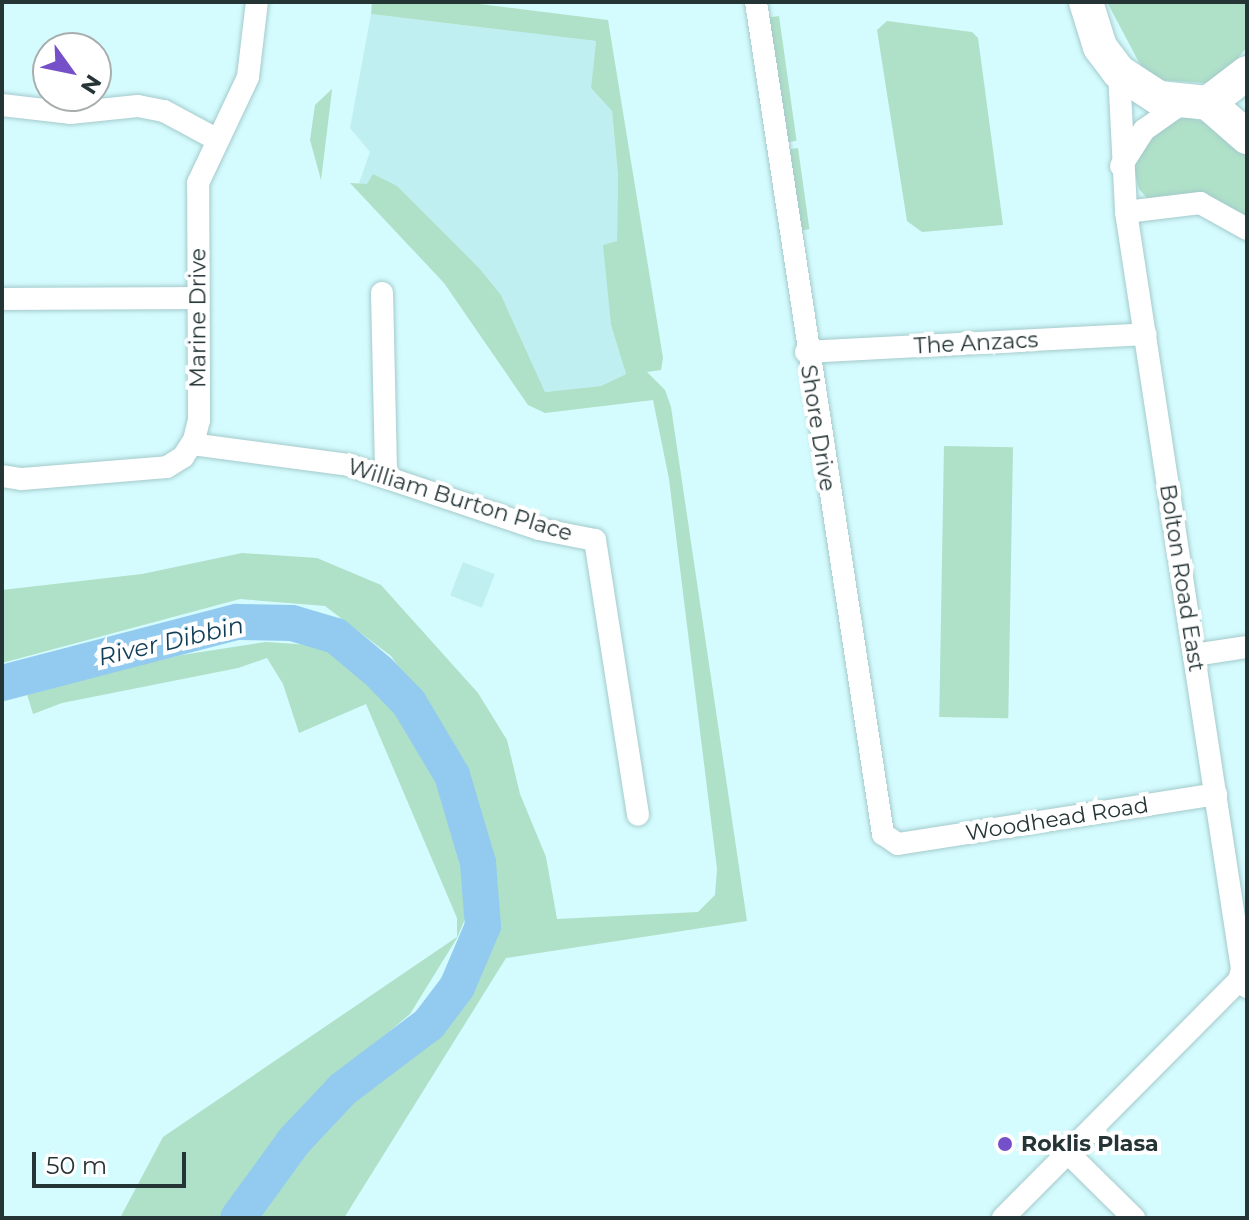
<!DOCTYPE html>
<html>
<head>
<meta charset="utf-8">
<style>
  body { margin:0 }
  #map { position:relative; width:1249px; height:1220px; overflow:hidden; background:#d4fbfd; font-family:Montserrat,sans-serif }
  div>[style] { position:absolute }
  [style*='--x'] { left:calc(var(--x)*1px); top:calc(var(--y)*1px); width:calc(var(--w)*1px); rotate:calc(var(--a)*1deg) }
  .built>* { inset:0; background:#c0eff2; transform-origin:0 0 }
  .green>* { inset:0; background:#afe0c8; transform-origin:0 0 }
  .river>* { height:36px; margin:-18px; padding:0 18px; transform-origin:18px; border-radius:18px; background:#93cbf0 }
  .roads { filter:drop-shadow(0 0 2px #a4cacc) drop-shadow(0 0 2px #a4cacc) }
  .minor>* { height:22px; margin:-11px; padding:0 11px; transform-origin:11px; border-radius:11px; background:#fff }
  .highway>* { height:34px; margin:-17px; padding:0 17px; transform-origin:17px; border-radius:17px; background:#fff }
  .dots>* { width:22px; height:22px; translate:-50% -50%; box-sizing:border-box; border:4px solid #fff; border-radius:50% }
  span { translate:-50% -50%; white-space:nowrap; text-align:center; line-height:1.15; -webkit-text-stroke:8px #fff; paint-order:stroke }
  .street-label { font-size:22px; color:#253435 }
  .poi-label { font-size:22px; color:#253435; font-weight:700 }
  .left { translate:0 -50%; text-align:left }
  .water-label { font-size:24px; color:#113e57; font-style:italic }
  .frame { position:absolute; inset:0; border:4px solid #253435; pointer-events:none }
  .north { position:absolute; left:32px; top:32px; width:80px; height:80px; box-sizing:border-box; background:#fff; border:2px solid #a8aeae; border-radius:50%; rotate:123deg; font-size:22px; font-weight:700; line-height:32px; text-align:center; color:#253435 }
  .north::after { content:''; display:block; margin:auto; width:28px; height:36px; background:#7650c9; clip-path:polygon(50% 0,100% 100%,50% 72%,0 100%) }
  .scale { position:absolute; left:32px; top:1152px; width:154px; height:36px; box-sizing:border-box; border:4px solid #253435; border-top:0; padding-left:10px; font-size:24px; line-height:28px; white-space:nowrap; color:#253435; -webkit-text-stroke:6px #fff; paint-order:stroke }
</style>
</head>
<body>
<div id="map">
  <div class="built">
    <div style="clip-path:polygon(371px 14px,596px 41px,591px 88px,612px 111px,618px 175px,617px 241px,604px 245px,611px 325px,626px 374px,601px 386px,545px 392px,501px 295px,359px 183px,370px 152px,350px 128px)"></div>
    <div style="left:463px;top:562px;width:34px;height:36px;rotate:21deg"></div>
  </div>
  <div class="green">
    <div style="clip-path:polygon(372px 2px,463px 2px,608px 20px,663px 358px,661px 370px,647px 372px,665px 390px,671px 407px,747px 921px,506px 958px,344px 1218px,250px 1218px,308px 1139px,349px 1096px,427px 1039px,454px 1008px,485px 956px,497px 906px,495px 867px,478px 805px,451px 743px,391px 656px,325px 606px,240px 599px,2px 663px,2px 590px,142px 574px,242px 553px,317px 558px,381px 585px,478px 693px,507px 740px,520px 794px,546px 857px,557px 919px,698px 912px,715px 895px,717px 869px,669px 479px,653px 400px,545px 413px,528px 405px,444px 283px,350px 183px,367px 184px,373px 174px,397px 186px,478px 267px,501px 295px,545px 392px,601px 386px,626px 374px,611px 325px,603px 245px,617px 241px,618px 175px,612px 111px,591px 88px,596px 41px,371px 14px)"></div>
    <div style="clip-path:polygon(1107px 2px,1247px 2px,1247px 47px,1225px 74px,1205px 83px,1161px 80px,1142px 68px)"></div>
    <div style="left:779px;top:16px;width:126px;height:12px;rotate:82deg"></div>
    <div style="clip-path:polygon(887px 21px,972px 32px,978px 38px,1003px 225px,922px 232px,907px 221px,877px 30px)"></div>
    <div style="clip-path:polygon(332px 89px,332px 90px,321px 180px,310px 140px,315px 105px)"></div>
    <div style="clip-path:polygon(1188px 117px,1223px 128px,1247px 154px,1247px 219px,1213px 197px,1164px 201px,1147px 198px,1139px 189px,1133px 166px,1143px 143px,1170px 121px)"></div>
    <div style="left:798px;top:148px;width:82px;height:13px;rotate:82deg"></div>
    <div style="left:944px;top:446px;width:69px;height:271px;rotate:1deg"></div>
    <div style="clip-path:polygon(266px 642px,325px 646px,373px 681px,411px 732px,444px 798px,470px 907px,457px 938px,410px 1014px,321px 1089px,222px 1218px,120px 1218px,163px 1137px,457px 937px,457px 918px,366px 704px,299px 733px,283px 684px,267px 658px,238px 668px,62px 703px,33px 714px,26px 691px,182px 655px)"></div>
  </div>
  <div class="river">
    <div style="--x:2;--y:683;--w:243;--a:-14.6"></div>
    <div style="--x:237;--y:622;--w:55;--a:1"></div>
    <div style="--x:292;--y:623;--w:46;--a:16.5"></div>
    <div style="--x:336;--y:636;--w:56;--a:39.9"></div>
    <div style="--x:379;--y:672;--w:43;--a:45.9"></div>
    <div style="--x:409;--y:703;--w:84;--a:59.2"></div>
    <div style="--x:452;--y:775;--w:92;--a:73.5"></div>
    <div style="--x:478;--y:863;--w:63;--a:85.5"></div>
    <div style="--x:483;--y:926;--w:66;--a:113.1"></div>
    <div style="--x:457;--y:987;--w:46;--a:127.1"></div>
    <div style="--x:429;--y:1024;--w:108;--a:142.9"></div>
    <div style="--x:343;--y:1089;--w:71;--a:133.3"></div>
    <div style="--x:294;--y:1141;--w:95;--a:126"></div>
  </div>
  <div class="roads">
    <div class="minor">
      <div style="--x:756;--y:2;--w:842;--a:81.32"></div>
      <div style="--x:883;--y:834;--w:18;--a:34"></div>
      <div style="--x:898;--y:844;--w:322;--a:-8.9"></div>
      <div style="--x:1119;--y:72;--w:140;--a:87.1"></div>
      <div style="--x:1126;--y:212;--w:766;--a:81.29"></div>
      <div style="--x:1242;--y:969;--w:11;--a:105"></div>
      <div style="--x:1239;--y:980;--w:11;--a:41"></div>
      <div style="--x:2;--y:105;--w:68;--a:6.7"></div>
      <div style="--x:70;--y:113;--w:68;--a:-5.9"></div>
      <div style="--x:138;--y:106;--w:26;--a:11"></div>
      <div style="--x:164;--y:111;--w:59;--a:28.3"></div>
      <div style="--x:1121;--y:166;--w:43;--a:-57.4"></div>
      <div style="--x:1144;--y:130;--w:45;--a:-35.1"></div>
      <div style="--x:1126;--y:212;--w:75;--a:-6.9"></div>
      <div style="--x:1200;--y:203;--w:54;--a:29"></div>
      <div style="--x:382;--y:293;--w:183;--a:88.7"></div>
      <div style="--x:2;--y:299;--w:196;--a:-0.3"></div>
      <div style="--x:806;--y:352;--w:340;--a:-3"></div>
      <div style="--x:192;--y:444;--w:158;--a:7.6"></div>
      <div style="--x:349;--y:465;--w:200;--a:18.6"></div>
      <div style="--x:539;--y:529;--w:57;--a:11.1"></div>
      <div style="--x:595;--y:540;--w:278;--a:81.1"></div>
      <div style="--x:2;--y:476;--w:20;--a:9"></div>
      <div style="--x:22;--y:479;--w:145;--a:-4.7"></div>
      <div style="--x:167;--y:467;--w:19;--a:-32"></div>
      <div style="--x:183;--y:457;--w:20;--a:-57"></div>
      <div style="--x:194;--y:440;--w:21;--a:-76"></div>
      <div style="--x:199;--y:420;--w:237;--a:-90.2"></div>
      <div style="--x:198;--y:183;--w:117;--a:-64.7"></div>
      <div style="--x:248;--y:77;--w:76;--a:-83.2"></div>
      <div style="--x:1194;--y:655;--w:54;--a:-8.6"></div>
      <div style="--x:1068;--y:1153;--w:93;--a:44.6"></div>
      <div style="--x:1003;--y:1218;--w:335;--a:-45.2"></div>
    </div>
    <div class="highway">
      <div style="--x:1086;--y:2;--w:47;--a:72.7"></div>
      <div style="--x:1100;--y:47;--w:31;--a:53"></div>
      <div style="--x:1119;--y:72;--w:48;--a:33"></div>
      <div style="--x:1159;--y:98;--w:49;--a:5.8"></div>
      <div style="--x:1208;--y:103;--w:49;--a:-37.6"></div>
      <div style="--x:1208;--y:103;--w:52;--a:41.1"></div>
    </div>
  </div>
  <div class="dots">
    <div style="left:1005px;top:1144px;background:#7650c9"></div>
  </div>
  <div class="street-label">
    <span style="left:198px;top:318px;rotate:-90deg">Marine Drive</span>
    <span style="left:976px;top:343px;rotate:-3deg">The Anzacs</span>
    <span style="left:818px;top:428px;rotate:81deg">Shore Drive</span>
    <span style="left:460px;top:500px;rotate:17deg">William Burton Place</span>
    <span style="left:1182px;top:578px;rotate:81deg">Bolton Road East</span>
    <span style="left:1057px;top:819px;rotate:-9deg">Woodhead Road</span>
  </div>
  <div class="poi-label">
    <span class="left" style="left:1021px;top:1144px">Roklis Plasa</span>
  </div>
  <div class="water-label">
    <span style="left:171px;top:641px;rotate:-13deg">River Dibbin</span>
  </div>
  <div class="frame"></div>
  <div class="north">N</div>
  <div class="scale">50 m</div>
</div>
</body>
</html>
